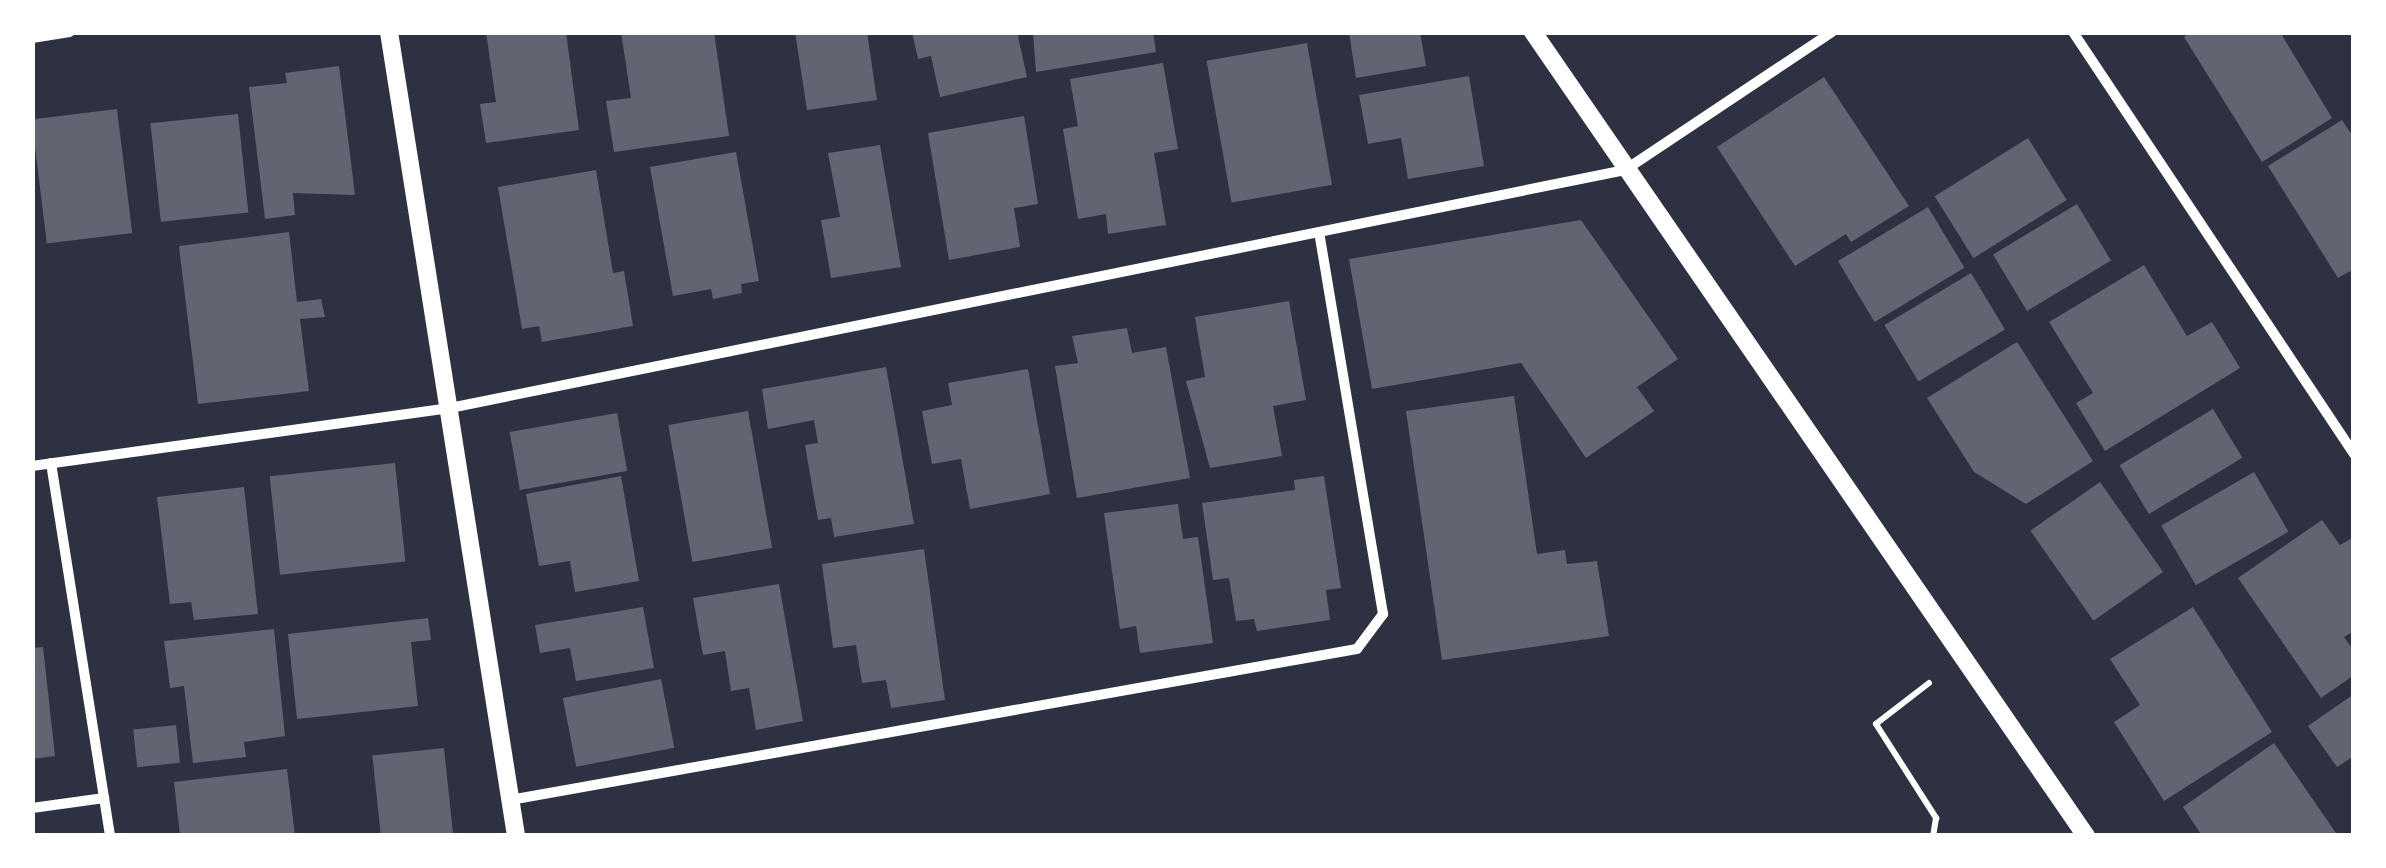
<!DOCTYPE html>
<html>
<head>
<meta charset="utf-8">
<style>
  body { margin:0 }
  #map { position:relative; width:2386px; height:868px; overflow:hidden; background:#2d3142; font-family:"Noto Sans",sans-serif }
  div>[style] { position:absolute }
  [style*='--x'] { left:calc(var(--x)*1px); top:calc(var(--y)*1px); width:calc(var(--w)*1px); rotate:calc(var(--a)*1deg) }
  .building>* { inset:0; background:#626471; transform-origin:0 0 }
  .path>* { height:6px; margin:-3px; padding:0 3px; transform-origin:3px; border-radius:3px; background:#fff }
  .minor>* { height:10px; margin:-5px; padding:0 5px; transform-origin:5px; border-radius:5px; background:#fff }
  .tertiary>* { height:18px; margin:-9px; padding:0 9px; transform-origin:9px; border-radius:9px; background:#fff }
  span { translate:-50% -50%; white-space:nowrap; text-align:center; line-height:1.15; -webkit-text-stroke:8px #fff; paint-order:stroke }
  .frame { position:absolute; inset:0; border:35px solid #fff; pointer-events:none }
</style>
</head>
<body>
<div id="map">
  <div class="building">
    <div style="clip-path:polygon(486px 32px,566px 32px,579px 130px,486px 143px,480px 104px,496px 102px)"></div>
    <div style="clip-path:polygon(621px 32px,714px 32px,729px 136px,614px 152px,606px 101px,631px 98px)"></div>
    <div style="clip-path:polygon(795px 32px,867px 32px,877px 100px,807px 110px)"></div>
    <div style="clip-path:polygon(912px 32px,1017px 32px,1027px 77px,940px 97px,931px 56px,918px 59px)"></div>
    <div style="clip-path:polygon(1033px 32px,1153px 32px,1156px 52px,1036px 72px)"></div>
    <div style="clip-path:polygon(1349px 32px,1420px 32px,1426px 66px,1356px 78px)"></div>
    <div style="clip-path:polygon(2191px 32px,2280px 32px,2332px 118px,2262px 162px,2184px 37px)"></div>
    <div style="left:1307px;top:43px;width:144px;height:102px;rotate:80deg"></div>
    <div style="clip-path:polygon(1163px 63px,1178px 149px,1154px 153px,1166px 225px,1108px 234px,1106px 214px,1078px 219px,1063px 129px,1078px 126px,1070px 79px)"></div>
    <div style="clip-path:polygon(339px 66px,355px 195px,293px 193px,295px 215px,265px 219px,249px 87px,287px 83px,285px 73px)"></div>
    <div style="clip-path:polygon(1469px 76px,1484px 166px,1408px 179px,1401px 138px,1368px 144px,1359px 95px)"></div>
    <div style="clip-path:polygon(1824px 77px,1909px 206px,1851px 242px,1846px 234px,1795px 266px,1717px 147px)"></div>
    <div style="left:117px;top:109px;width:125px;height:86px;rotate:83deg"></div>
    <div style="left:238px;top:114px;width:99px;height:88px;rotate:84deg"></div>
    <div style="clip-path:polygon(1024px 116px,1038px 204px,1014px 208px,1020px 247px,949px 260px,928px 133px)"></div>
    <div style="clip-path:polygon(2342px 120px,2354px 138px,2354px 269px,2338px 278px,2268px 166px)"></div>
    <div style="left:2028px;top:138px;width:73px;height:110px;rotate:58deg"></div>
    <div style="clip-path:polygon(880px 145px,901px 267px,831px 278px,821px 220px,840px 217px,828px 153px)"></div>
    <div style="clip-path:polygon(736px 152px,759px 281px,741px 284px,742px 293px,713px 299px,711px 289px,673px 296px,650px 167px)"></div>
    <div style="clip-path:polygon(596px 170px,613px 273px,624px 271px,633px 326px,542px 342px,539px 326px,522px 329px,498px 187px)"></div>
    <div style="left:2077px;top:204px;width:66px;height:98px;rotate:59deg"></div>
    <div style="left:1928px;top:207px;width:71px;height:105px;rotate:59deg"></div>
    <div style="clip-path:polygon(1581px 220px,1678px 359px,1637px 387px,1654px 411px,1586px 458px,1521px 363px,1372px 389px,1349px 259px)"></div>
    <div style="clip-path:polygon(289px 232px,297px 302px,321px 299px,325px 317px,300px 319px,309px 391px,198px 404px,179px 246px)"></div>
    <div style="clip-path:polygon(2144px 265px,2187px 336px,2212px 322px,2240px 368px,2105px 451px,2076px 403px,2093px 393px,2049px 322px)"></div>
    <div style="left:1971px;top:273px;width:66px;height:101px;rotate:59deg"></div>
    <div style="clip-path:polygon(1289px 301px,1306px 400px,1273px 406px,1282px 456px,1210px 468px,1186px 381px,1205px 377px,1195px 317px)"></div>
    <div style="clip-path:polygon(1127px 328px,1132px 353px,1166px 347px,1190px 478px,1077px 498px,1055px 366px,1078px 363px,1072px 336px)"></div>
    <div style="clip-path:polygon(2017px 342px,2093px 461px,2026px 504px,1974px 472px,1927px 398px)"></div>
    <div style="clip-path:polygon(886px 367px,914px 524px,834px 537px,831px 518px,818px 520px,805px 445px,818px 443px,814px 420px,768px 429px,762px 389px)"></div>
    <div style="clip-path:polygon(1028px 369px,1050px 494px,970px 509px,961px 459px,932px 464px,922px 411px,952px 405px,948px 383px)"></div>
    <div style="clip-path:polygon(1514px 396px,1537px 554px,1565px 550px,1567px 564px,1597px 561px,1609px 636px,1442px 660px,1406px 411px)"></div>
    <div style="left:2213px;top:409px;width:57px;height:109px;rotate:59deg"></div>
    <div style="left:748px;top:411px;width:139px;height:81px;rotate:80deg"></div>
    <div style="left:617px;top:413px;width:59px;height:109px;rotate:80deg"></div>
    <div style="left:395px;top:463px;width:99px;height:126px;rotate:84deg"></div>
    <div style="left:2254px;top:472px;width:69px;height:107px;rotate:60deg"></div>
    <div style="clip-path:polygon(621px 476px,639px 581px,575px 592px,570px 561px,539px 566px,526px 494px)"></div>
    <div style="clip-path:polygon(1324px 476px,1341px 588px,1326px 590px,1330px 620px,1257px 631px,1254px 619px,1236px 621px,1229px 578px,1213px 580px,1202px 503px,1295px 490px,1294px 480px)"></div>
    <div style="left:2100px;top:482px;width:110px;height:85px;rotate:55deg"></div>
    <div style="clip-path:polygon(244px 487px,258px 614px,194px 620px,191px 602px,170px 604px,157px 497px)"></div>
    <div style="clip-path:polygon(1178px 504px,1183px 539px,1198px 537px,1213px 643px,1140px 653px,1136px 626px,1120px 629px,1104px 513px)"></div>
    <div style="clip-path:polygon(2322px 520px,2340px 545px,2354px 537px,2354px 631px,2344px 637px,2354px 651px,2354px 675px,2321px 698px,2238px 578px)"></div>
    <div style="clip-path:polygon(924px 549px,945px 700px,891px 708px,886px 680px,862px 683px,856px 645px,833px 648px,822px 564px)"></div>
    <div style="clip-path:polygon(779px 584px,803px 721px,756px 730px,749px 688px,731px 691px,725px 651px,703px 655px,693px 598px)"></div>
    <div style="clip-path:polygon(643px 607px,654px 668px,576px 681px,570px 648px,540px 653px,535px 625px)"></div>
    <div style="clip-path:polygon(2193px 607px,2272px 732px,2164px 801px,2114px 722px,2140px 705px,2110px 659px)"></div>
    <div style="clip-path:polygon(428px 618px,431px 640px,411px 642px,418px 706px,297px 719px,288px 634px)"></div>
    <div style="clip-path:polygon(274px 629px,285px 736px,244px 742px,246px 757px,193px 763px,184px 686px,170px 688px,164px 641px)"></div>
    <div style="clip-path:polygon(43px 647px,55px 756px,32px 759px,32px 648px)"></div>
    <div style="left:661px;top:679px;width:70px;height:100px;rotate:79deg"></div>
    <div style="clip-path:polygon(2354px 694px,2354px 756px,2337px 767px,2308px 726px)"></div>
    <div style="left:176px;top:725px;width:38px;height:43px;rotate:84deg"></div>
    <div style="clip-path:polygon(2274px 743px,2338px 836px,2202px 836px,2183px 807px)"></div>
    <div style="left:444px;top:748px;width:89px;height:72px;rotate:84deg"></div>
    <div style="clip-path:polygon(287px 769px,295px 836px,180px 836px,174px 782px)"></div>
  </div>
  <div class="path">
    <div style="--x:1929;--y:683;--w:67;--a:142.3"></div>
    <div style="--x:1876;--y:724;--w:112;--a:57.4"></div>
    <div style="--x:1936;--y:818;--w:18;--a:99"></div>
  </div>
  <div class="minor">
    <div style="--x:2073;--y:32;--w:507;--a:56.34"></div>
    <div style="--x:32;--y:38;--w:38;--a:-9"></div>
    <div style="--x:51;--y:463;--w:378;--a:81"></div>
    <div style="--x:32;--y:466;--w:422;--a:-7.9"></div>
    <div style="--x:450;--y:408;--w:1199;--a:-11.45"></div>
    <div style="--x:1625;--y:170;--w:249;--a:-33.7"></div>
    <div style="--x:510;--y:800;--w:860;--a:-10.11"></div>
    <div style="--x:1357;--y:649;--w:44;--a:-53.4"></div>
    <div style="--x:1383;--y:614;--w:387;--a:-99.5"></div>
    <div style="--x:32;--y:808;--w:73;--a:-7.9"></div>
  </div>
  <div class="tertiary">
    <div style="--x:389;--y:32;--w:814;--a:81.02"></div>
    <div style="--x:1533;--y:32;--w:976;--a:55.48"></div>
  </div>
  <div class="frame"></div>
</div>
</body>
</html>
